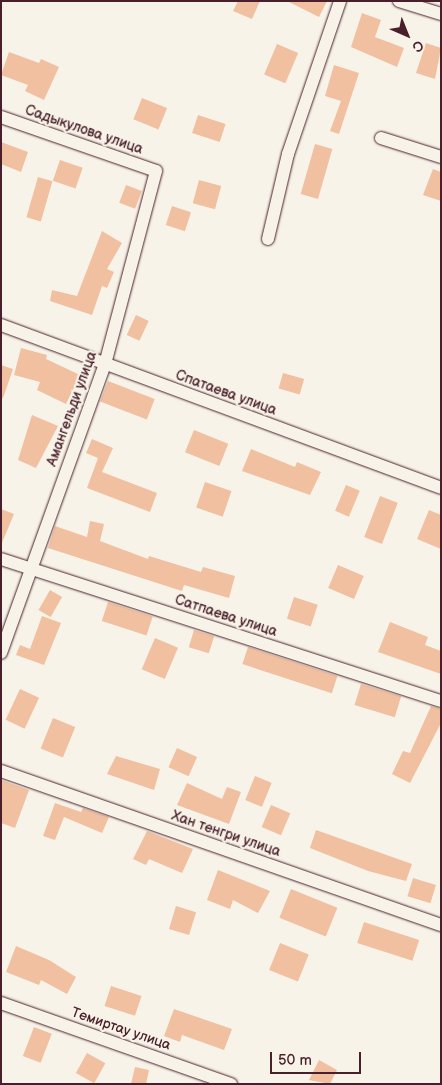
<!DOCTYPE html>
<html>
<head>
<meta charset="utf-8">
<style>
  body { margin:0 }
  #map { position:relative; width:442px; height:1085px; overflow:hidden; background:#f7f3e8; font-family:"Balsamiq Sans",sans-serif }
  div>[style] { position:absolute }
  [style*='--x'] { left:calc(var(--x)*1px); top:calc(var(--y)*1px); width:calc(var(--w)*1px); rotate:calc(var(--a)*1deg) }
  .building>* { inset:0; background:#f0c0a0; transform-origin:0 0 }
  .roads { filter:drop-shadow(0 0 1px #4a1f2b) drop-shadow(0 0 1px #4a1f2b) }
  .minor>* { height:12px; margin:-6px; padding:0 6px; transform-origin:6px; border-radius:6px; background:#f7f3e8 }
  span { translate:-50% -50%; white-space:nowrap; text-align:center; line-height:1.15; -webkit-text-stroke:4.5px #f7f3e8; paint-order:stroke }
  .street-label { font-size:14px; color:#4a1f2b }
  .frame { position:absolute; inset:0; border:2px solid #4a1f2b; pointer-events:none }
  .north { position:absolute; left:382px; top:10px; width:50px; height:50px; -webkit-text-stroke:4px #f7f3e8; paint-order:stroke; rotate:136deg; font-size:14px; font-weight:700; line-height:20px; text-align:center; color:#4a1f2b }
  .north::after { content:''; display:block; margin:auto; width:18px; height:22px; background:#4a1f2b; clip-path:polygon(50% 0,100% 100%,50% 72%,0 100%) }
  .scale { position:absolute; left:270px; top:1052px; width:91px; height:22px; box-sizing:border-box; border:2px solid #4a1f2b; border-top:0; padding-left:6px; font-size:15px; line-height:18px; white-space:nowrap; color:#4a1f2b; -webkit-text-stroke:4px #f7f3e8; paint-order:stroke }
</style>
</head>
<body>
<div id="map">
  <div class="building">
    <div style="clip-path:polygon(238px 1px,260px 1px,252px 19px,233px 11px)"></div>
    <div style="clip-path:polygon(287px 1px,327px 1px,319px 17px)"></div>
    <div style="clip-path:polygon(362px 13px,381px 20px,375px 37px,404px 48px,397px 67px,351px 47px)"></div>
    <div style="clip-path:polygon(426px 43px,441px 48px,435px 79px,416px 73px)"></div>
    <div style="left:277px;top:44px;width:23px;height:33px;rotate:23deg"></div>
    <div style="clip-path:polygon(9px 52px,39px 63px,41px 59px,59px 67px,44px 100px,25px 91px,28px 85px,1px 75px)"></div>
    <div style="clip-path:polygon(334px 65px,359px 73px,339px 134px,330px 131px,341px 101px,325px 96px)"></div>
    <div style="left:142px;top:98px;width:27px;height:23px;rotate:22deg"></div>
    <div style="left:198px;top:115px;width:29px;height:19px;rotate:18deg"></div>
    <div style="clip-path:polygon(1px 142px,28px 152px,21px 172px,1px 164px)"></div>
    <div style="left:315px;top:144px;width:18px;height:52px;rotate:16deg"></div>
    <div style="left:60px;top:160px;width:24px;height:22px;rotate:19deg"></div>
    <div style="clip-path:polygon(433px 169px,441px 172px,441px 201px,423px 195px)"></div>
    <div style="left:38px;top:177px;width:15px;height:42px;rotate:16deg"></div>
    <div style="left:199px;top:180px;width:23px;height:24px;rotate:15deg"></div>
    <div style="left:126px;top:185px;width:17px;height:19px;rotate:21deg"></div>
    <div style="left:172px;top:206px;width:20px;height:20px;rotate:18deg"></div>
    <div style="clip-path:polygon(102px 231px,122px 243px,107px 269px,114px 272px,107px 288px,102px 286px,92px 315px,50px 301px,52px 290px,77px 296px)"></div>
    <div style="left:136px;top:315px;width:14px;height:22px;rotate:25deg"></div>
    <div style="clip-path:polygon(21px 348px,47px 355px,46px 359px,80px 375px,66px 404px,37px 390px,40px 382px,14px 375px)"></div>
    <div style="clip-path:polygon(1px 365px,13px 369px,3px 398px,1px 398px)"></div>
    <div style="left:283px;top:373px;width:22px;height:16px;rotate:16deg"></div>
    <div style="left:108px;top:381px;width:50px;height:22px;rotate:21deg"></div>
    <div style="clip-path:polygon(32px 415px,58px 426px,36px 468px,18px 460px)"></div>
    <div style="left:194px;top:430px;width:37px;height:24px;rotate:22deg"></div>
    <div style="clip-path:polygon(92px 439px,113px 448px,102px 472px,157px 493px,150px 512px,87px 488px,98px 458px,86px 453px)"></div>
    <div style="clip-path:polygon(251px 449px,295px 467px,297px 462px,321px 472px,310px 495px,242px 471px)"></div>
    <div style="left:205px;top:482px;width:28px;height:27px;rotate:19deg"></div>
    <div style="left:346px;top:485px;width:15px;height:28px;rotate:23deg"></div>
    <div style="left:380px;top:496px;width:19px;height:44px;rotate:21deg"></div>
    <div style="clip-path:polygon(1px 509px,14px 514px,1px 545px)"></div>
    <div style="clip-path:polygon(429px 510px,441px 515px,441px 549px,417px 539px)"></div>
    <div style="clip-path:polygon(90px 521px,104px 524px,100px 541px,148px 559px,149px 556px,201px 572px,203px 567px,235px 576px,229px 598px,184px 585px,182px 591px,48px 548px,55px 526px,87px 537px)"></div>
    <div style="left:338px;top:565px;width:28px;height:25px;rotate:23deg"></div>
    <div style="left:50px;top:590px;width:14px;height:23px;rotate:30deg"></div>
    <div style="left:294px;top:597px;width:25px;height:23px;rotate:18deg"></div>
    <div style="left:108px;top:602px;width:47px;height:20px;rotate:18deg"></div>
    <div style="clip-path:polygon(42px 616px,61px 623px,44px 665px,16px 655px,20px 645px,30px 649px)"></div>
    <div style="clip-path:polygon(390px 622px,428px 637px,425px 645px,441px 651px,441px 674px,378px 652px)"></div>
    <div style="left:194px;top:630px;width:21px;height:18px;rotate:17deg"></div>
    <div style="left:155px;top:638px;width:25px;height:34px;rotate:23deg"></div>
    <div style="left:248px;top:647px;width:94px;height:18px;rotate:18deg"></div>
    <div style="left:361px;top:684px;width:42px;height:22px;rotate:17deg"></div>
    <div style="left:20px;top:689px;width:21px;height:34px;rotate:25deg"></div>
    <div style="clip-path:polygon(431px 706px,441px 709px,441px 723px,410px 783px,392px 774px,403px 751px,410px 753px)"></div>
    <div style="left:53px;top:718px;width:24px;height:33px;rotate:22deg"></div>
    <div style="left:177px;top:748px;width:22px;height:21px;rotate:24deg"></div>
    <div style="clip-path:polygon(116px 756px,160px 769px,154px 790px,107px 774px)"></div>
    <div style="left:255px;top:776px;width:18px;height:26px;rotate:22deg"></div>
    <div style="clip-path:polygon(1px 780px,29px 790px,15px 828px,1px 823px)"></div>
    <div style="clip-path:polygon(187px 783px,222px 799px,227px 787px,241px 792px,229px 824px,177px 805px)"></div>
    <div style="clip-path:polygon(55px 803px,81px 812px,83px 808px,109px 817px,102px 833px,64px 817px,55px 840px,43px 836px)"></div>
    <div style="left:271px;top:805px;width:21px;height:24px;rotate:23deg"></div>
    <div style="clip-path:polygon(316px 830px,412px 864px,406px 881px,368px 871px,310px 848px)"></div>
    <div style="clip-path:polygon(147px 831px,193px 849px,182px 873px,149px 859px,146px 865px,133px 859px)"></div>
    <div style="clip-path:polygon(218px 870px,270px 891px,258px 913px,233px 900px,230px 909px,207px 900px)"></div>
    <div style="left:413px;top:878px;width:24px;height:19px;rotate:17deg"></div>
    <div style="left:291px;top:889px;width:50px;height:31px;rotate:22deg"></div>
    <div style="left:176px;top:906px;width:21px;height:24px;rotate:17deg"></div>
    <div style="left:364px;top:922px;width:58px;height:22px;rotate:18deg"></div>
    <div style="left:280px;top:943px;width:31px;height:29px;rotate:22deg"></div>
    <div style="clip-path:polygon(16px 946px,49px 960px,76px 977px,67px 994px,41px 980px,39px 985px,6px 972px)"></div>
    <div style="left:111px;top:986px;width:32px;height:21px;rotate:18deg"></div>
    <div style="clip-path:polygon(174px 1009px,232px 1029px,224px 1050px,182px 1035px,180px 1042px,164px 1036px)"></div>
    <div style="left:34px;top:1027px;width:19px;height:31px;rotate:21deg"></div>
    <div style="left:87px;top:1053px;width:21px;height:23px;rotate:29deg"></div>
    <div style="clip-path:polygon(319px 1060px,337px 1070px,330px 1084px,309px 1080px)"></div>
    <div style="clip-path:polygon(135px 1067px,149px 1070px,146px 1084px,131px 1084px)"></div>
  </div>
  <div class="roads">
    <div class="minor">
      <div style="--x:399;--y:1;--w:44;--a:17.2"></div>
      <div style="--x:1;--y:117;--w:164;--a:19.2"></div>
      <div style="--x:156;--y:171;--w:200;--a:104.8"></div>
      <div style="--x:105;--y:364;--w:307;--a:109.8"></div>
      <div style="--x:381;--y:138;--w:63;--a:17.6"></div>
      <div style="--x:268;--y:239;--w:87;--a:-76.8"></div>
      <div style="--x:288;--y:154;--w:162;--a:-71.2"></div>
      <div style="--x:1;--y:325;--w:469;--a:20.3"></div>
      <div style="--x:1;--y:559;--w:462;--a:17.9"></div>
      <div style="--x:1;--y:771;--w:466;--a:19.3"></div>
      <div style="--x:1;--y:1003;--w:244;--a:19.4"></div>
    </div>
  </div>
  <div class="street-label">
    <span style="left:84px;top:130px;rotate:19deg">Садыкулова улица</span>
    <span style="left:226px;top:393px;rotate:20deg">Спатаева улица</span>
    <span style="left:72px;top:409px;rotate:-70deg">Амангельди улица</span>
    <span style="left:226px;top:616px;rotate:18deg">Сатпаева улица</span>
    <span style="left:226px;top:834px;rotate:19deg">Хан тенгри улица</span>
    <span style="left:121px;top:1029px;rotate:19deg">Темиртау улица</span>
  </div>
  <div class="frame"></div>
  <div class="north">С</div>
  <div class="scale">50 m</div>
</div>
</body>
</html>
